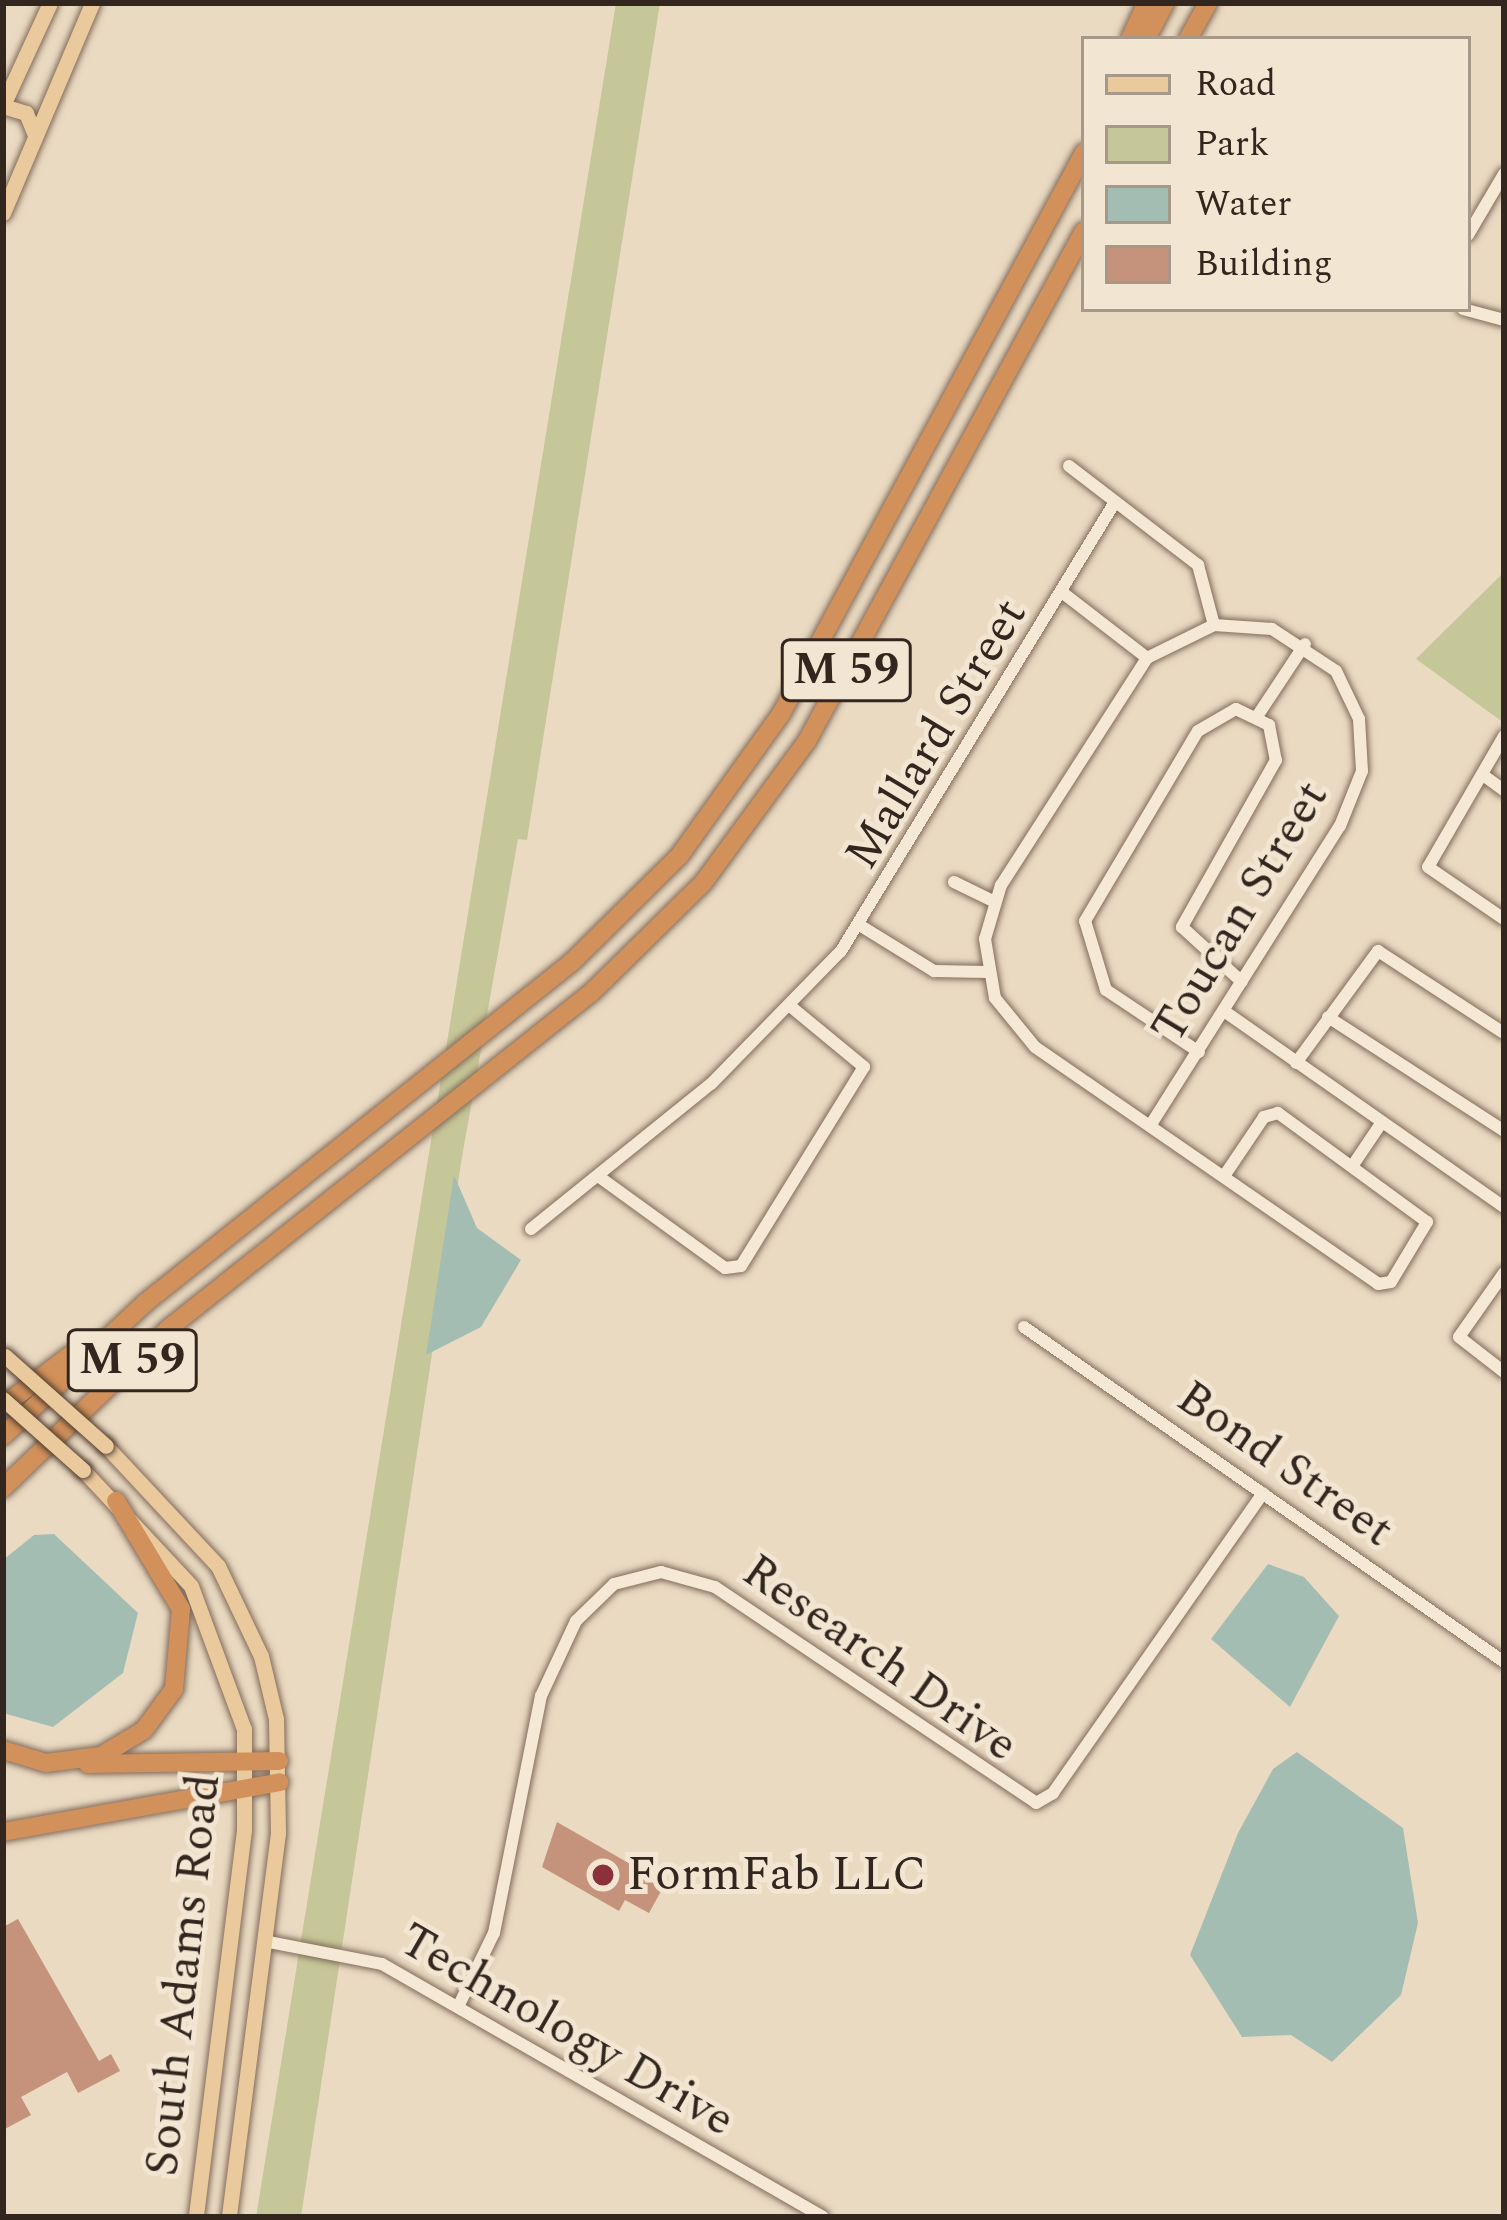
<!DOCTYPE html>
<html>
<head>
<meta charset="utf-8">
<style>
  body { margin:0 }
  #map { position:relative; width:1507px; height:2220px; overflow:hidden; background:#eadac2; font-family:Spectral,serif }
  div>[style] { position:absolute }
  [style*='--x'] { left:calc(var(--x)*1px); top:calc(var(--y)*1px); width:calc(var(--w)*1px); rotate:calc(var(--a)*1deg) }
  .green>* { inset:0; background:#c6c798 }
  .water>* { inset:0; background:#a4bdb3 }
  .building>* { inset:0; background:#c5927b }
  .roads { filter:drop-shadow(0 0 3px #826c5b) drop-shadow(0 0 3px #826c5b) }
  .minor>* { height:12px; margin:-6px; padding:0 6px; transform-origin:6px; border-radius:6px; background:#f5e8d5 }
  .major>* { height:15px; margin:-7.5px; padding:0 7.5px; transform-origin:7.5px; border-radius:7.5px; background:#eaca9d }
  .highway>* { height:18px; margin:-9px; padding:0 9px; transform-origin:9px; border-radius:9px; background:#d2915a }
  .bridges { filter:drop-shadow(0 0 3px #503b2f) drop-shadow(0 0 3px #503b2f) }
  .major-bridge>* { height:15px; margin:-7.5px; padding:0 7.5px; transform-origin:7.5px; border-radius:7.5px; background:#eaca9d }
  .dots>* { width:33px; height:33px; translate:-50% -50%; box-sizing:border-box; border:6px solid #f2e5d1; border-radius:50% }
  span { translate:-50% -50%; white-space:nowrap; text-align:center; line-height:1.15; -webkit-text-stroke:10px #f2e5d1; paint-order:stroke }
  .shield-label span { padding:3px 9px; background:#f2e5d1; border:3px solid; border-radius:9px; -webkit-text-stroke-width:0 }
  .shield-label { font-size:45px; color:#33261e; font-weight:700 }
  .street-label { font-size:48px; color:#33261e }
  .poi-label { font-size:48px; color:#33261e }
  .left { translate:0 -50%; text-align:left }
  .frame { position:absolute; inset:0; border:6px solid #33261e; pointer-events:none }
  .legend { position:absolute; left:1081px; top:36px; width:390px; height:276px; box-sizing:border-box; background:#f2e5d1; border:3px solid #a69989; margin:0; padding:15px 21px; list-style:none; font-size:36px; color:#33261e }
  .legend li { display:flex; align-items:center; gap:24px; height:60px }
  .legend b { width:60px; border:3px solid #a69989 }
</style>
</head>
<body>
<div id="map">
  <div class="green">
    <div style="clip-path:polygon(616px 3px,660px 3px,527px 840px,518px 839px,461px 1163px,301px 2217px,256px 2217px)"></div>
    <div style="clip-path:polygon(1504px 572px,1504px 723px,1416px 659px)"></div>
  </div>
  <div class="water">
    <div style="clip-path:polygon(454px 1175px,477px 1228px,521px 1260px,481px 1327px,426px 1355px)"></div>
    <div style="clip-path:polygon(54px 1534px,138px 1613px,123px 1673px,53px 1727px,3px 1713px,3px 1560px,34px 1535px)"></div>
    <div style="clip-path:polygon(1268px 1564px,1304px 1577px,1339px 1616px,1290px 1707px,1211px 1639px)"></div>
    <div style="clip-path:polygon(1297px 1752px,1403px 1828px,1418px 1923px,1401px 1995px,1332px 2062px,1291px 2035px,1242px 2037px,1190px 1955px,1238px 1833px,1273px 1769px)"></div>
  </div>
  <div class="building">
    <div style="clip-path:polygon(557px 1822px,665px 1884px,649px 1913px,625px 1900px,619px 1911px,542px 1867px)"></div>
    <div style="clip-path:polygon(18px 1919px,99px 2061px,111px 2054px,120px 2071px,78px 2093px,67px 2072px,21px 2097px,31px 2115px,3px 2130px,3px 1927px)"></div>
  </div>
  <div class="roads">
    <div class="minor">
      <div style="--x:1468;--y:235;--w:71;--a:-59.5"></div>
      <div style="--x:1463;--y:309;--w:42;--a:15"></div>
      <div style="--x:1069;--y:466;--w:163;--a:37.5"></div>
      <div style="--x:1198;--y:565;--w:62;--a:75.1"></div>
      <div style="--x:1063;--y:593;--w:106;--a:37.7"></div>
      <div style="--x:1258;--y:715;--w:85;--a:-56.5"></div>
      <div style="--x:1504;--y:736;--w:151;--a:120.1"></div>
      <div style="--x:1428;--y:867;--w:92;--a:34.4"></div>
      <div style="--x:1483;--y:775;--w:26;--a:36"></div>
      <div style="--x:954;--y:882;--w:43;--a:26"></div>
      <div style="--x:861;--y:926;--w:86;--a:31.7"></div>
      <div style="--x:934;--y:971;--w:53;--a:1.1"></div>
      <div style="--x:1224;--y:1011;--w:342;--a:35"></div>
      <div style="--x:1328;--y:1017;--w:210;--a:32.9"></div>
      <div style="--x:1199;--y:1052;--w:112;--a:-146.3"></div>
      <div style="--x:1106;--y:990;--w:72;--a:-106.9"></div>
      <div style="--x:1085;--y:921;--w:221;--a:-59.3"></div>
      <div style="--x:1198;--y:731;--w:44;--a:-30.1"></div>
      <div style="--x:1236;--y:709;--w:37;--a:26"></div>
      <div style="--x:1269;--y:725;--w:36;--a:79"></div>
      <div style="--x:1276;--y:760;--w:192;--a:119.4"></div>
      <div style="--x:1182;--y:927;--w:81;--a:42.5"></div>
      <div style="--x:1296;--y:1063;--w:139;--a:-53.8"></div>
      <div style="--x:1378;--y:951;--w:150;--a:33.1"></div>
      <div style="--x:1150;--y:1126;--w:355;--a:-57.7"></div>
      <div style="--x:1340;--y:826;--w:59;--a:-68.2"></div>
      <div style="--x:1362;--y:771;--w:52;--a:-93.3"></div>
      <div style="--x:1359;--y:719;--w:53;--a:-115.6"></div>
      <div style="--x:1336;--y:671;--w:77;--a:-146.7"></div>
      <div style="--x:1272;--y:629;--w:58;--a:-176.1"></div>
      <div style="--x:1214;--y:625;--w:75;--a:153.8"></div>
      <div style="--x:1147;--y:658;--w:270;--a:122.7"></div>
      <div style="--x:1001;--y:885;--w:56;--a:106.5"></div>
      <div style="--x:985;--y:939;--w:60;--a:80.4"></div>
      <div style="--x:995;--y:998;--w:63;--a:50.8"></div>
      <div style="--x:1035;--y:1047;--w:417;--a:34.6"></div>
      <div style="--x:1378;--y:1284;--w:13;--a:-9"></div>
      <div style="--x:1391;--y:1282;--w:70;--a:-59"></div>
      <div style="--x:1427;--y:1222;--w:185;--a:-143.8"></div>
      <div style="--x:1278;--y:1113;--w:15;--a:164"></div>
      <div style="--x:1264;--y:1117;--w:71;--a:124.1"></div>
      <div style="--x:1353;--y:1165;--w:52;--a:-56"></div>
      <div style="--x:598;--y:1176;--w:157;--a:35.9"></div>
      <div style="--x:725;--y:1268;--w:16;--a:-7"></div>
      <div style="--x:741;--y:1266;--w:234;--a:-58.3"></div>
      <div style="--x:864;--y:1067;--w:96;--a:-140.5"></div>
      <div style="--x:531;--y:1229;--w:231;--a:-38.9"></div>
      <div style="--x:711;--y:1084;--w:186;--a:-45.7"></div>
      <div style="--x:841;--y:951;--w:526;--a:-58.61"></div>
      <div style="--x:1504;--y:1273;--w:78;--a:125.1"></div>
      <div style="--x:1459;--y:1337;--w:57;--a:37.9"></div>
      <div style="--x:1024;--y:1327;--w:585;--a:34.91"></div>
      <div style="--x:264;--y:1941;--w:120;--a:11"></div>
      <div style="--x:382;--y:1964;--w:508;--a:29.84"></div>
      <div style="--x:458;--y:2007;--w:82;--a:-64.1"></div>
      <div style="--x:494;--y:1933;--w:242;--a:-78.8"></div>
      <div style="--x:541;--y:1696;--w:83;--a:-65"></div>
      <div style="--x:576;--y:1621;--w:53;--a:-44.2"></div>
      <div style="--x:614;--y:1584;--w:49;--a:-14.3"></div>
      <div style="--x:661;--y:1572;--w:56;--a:15.5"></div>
      <div style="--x:715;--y:1587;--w:387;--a:33.9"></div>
      <div style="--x:1036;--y:1803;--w:20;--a:-30"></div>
      <div style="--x:1053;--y:1793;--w:366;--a:-55"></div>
    </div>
    <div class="major">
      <div style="--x:3;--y:105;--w:112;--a:-65.3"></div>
      <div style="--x:3;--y:106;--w:24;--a:17"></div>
      <div style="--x:26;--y:113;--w:24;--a:68"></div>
      <div style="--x:3;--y:213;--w:228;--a:-67"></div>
      <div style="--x:106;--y:1446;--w:164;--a:47"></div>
      <div style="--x:218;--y:1566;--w:100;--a:64.5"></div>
      <div style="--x:261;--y:1656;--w:65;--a:76.6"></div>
      <div style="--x:276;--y:1719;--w:114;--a:89"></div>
      <div style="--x:278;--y:1833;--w:387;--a:97.3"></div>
      <div style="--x:83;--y:1470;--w:158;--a:47"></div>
      <div style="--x:191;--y:1586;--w:153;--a:69.7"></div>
      <div style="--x:244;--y:1729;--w:101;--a:90"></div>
      <div style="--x:244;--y:1830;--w:390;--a:97.1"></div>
    </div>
    <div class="highway">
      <div style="--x:1130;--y:39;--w:40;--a:-65"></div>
      <div style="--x:1146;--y:39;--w:41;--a:-62.2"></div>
      <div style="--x:1188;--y:39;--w:41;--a:-60.9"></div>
      <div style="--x:3;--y:1406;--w:86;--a:-37"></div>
      <div style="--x:3;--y:1436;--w:195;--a:-43.1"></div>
      <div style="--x:145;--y:1303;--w:546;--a:-38.61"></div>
      <div style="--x:572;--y:962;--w:152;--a:-44.7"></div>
      <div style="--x:680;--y:855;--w:173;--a:-54.4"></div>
      <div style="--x:781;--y:714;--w:638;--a:-61.63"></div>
      <div style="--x:3;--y:1488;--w:229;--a:-43.9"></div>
      <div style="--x:168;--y:1329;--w:542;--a:-38.48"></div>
      <div style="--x:592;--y:992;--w:156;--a:-44.5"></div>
      <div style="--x:703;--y:883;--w:176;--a:-53.8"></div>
      <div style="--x:807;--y:741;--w:580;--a:-61.49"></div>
      <div style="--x:3;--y:1750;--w:45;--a:16.8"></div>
      <div style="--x:46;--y:1763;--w:55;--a:-7.3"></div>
      <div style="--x:101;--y:1756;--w:50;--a:-31.2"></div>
      <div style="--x:144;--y:1730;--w:51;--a:-53.8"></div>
      <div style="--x:174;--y:1689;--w:80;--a:-85"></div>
      <div style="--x:181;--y:1609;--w:126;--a:-121"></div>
      <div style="--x:88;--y:1764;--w:191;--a:-0.9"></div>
      <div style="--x:3;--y:1832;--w:281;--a:-10.2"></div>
    </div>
  </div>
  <div class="bridges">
    <div class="major-bridge">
      <div style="--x:5;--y:1356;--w:135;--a:41.7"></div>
      <div style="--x:3;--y:1399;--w:107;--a:41.6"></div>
    </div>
  </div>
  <div class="dots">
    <div style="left:603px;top:1875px;background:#8c303b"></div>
  </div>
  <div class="shield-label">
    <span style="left:846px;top:670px">M 59</span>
    <span style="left:132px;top:1360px">M 59</span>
  </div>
  <div class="street-label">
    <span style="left:936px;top:734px;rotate:-59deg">Mallard Street</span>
    <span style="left:1240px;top:912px;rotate:-59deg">Toucan Street</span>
    <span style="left:1285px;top:1464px;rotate:35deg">Bond Street</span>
    <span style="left:880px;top:1658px;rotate:35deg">Research Drive</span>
    <span style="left:183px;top:1975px;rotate:-84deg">South Adams Road</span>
    <span style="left:567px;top:2030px;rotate:30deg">Technology Drive</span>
  </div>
  <div class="poi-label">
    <span class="left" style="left:627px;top:1875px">FormFab LLC</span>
  </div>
  <div class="frame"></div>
  <ul class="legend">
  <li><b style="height:15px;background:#eaca9d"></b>Road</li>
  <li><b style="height:33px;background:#c6c798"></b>Park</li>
  <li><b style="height:33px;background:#a4bdb3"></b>Water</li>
  <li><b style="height:33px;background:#c5927b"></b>Building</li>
  </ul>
</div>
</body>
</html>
